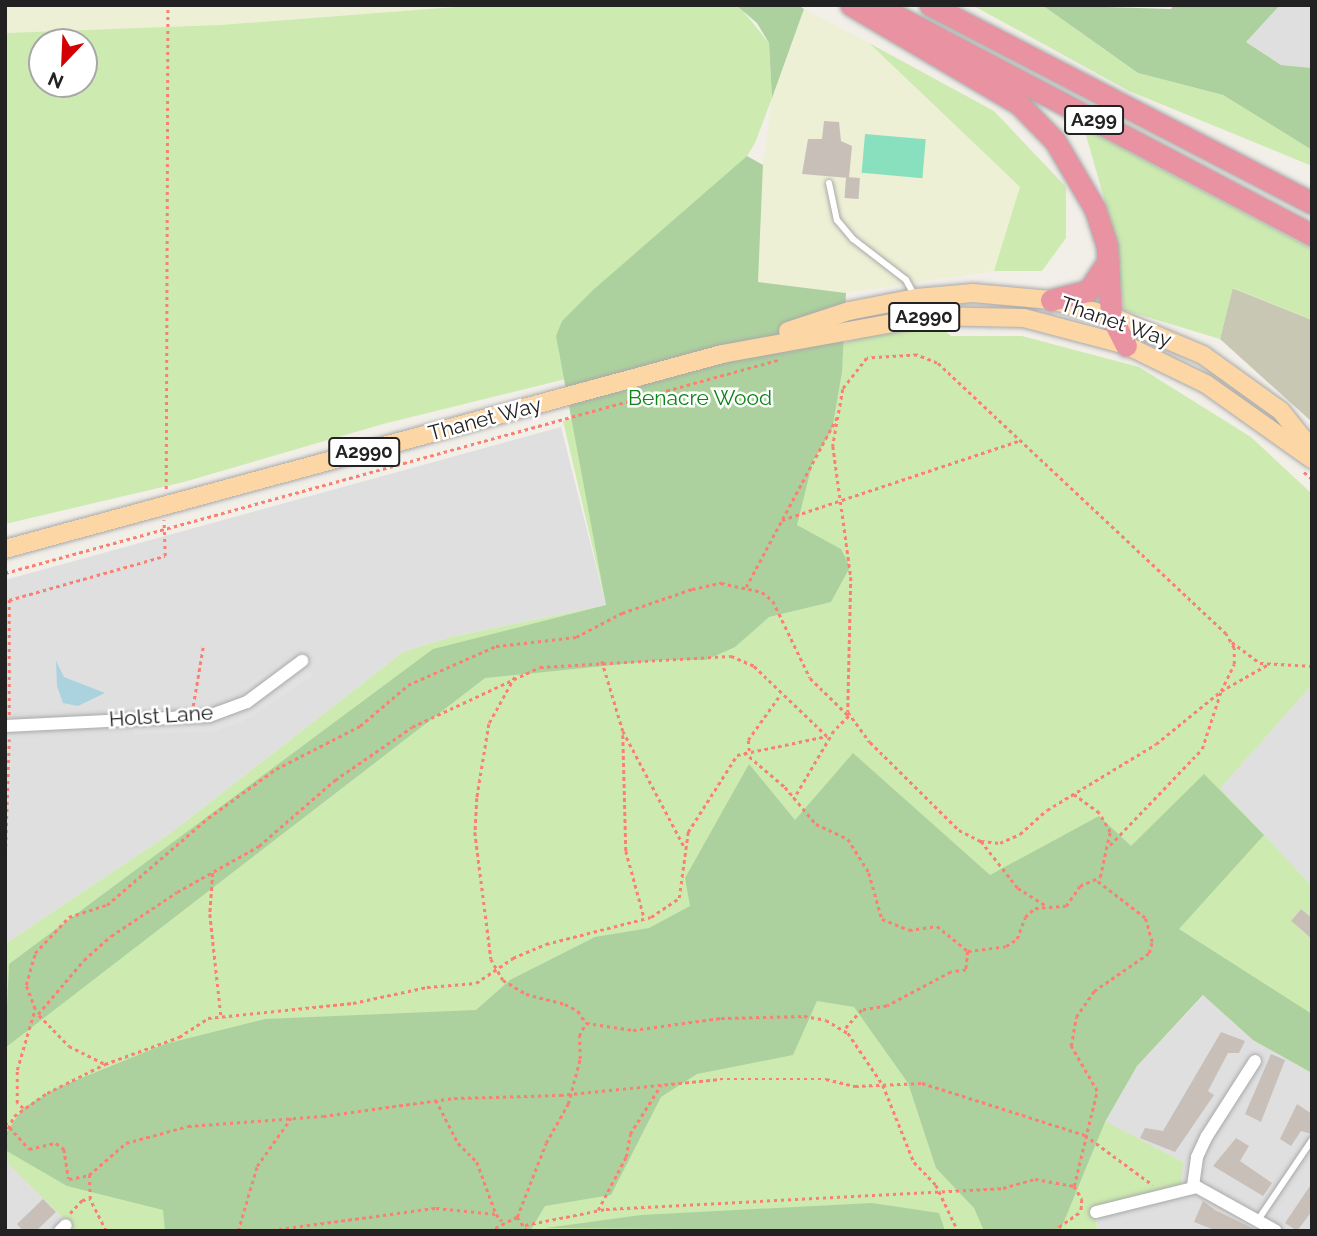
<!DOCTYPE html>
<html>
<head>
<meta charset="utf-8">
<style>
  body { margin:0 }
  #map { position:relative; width:1317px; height:1236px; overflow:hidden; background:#f2efe9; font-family:Raleway,sans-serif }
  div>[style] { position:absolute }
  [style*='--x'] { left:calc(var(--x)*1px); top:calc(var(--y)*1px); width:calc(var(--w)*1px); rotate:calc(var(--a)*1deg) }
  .residential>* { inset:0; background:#e0dfdf }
  .construction>* { inset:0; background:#c7c7b4 }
  .farmland>* { inset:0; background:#eef0d5 }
  .grass>* { inset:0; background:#cdebb0 }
  .forest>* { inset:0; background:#add19e }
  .pitch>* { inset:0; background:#88e0be; transform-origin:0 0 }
  .parking>* { inset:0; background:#e2e2e2 }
  .water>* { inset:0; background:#aad3df }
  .building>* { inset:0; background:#c7bfb8; transform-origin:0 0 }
  .path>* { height:2.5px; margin-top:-1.25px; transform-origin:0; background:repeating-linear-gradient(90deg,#fa8072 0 3.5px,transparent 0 7px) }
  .roads { filter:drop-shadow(0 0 2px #a9a9a9) drop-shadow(0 0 2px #a9a9a9) }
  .lane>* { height:6px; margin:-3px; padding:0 3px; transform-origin:3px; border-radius:3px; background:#fff }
  .street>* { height:12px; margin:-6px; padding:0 6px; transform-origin:6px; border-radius:6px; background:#fff }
  .primary>* { height:18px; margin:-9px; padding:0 9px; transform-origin:9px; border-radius:9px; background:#fcd6a4 }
  .highway>* { height:21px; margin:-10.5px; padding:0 10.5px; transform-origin:10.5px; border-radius:10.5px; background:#e892a2 }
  span { translate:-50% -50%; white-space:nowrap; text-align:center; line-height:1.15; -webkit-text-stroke:5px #fff; paint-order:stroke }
  .shield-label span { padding:2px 5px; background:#fff; border:2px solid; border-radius:5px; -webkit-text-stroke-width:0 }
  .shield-label { font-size:19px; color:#222; font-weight:700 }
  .street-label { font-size:21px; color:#222 }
  .park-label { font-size:21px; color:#0c8416 }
  .frame { position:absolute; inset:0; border:7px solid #222; pointer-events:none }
  .north { position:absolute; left:28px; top:28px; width:70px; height:70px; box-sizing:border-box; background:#fff; border:2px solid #a7a7a7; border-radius:50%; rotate:203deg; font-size:19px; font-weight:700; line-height:28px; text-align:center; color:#222 }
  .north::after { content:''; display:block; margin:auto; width:24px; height:32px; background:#d40000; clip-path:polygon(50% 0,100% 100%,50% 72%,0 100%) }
</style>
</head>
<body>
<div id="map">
  <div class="residential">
    <div style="clip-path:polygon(1280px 5px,1312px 5px,1312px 68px,1281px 65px,1246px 42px)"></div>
    <div style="clip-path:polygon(561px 427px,606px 605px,451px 637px,403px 652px,172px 832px,5px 944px,5px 580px)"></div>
    <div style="clip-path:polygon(1312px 685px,1312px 886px,1219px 788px)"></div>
    <div style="clip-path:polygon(1204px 995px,1253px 1040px,1312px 1073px,1312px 1231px,1097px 1231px,1096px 1212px,1183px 1162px,1105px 1122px,1137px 1066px)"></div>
    <div style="clip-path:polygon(5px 1161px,76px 1231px,5px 1231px)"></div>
  </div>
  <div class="construction">
    <div style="clip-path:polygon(1232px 288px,1312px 320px,1312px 422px,1220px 339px)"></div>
  </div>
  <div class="farmland">
    <div style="clip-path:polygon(5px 5px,480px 5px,220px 25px,5px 33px)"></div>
    <div style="clip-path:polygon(804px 9px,869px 43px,1021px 187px,994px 271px,846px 293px,758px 282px,763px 165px,772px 98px)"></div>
  </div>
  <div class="grass">
    <div style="clip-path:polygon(evenodd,481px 5px,738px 5px,769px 43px,772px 98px,755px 143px,747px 156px,673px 223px,559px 353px,566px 379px,383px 424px,184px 482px,5px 524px,5px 33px,220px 25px,481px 5px,42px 42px,84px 42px,84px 84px,42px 84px,42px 42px)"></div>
    <div style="clip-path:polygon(972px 5px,1042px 5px,1138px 73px,1223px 95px,1312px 150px,1312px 166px,1129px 91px)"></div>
    <div style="clip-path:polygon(869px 43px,994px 111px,1066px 187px,1066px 238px,1042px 271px,994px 271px,1020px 187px)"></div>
    <div style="clip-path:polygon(1084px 128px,1312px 249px,1312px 320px,1233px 288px,1220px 339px,1124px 310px,1113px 230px)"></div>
    <div style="clip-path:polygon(940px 326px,951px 336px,1022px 336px,1139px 367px,1251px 437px,1312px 494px,1312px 685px,1220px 788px,1312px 886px,1312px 918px,1301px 909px,1291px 921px,1307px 935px,1312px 931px,1312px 1073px,1253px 1040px,1203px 995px,1137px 1066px,1105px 1121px,1183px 1162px,1181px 1184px,1096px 1212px,1097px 1231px,76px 1231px,5px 1161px,5px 944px,172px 832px,403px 652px,451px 637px,606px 605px,563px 421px,869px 336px)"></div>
  </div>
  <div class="forest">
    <div style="clip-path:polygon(736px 5px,798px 5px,804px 9px,772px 98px,769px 43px,757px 23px)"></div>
    <div style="clip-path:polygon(1042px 5px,1171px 9px,1174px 5px,1280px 5px,1246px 42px,1281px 65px,1312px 68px,1312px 150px,1223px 95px,1138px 73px)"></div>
    <div style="clip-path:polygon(747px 156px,763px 165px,758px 282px,846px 293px,842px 372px,832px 430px,813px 461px,797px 525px,841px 549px,850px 567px,831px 602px,769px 617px,735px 647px,706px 660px,662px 660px,485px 678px,5px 1048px,9px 964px,433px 649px,606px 605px,556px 336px,562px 321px,593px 290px)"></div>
    <div style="clip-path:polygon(853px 753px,990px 875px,1099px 816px,1131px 846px,1204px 774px,1264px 835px,1179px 929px,1312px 1014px,1312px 1073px,1253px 1040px,1203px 995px,1137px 1066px,1105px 1122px,1060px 1231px,984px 1231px,974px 1208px,936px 1168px,908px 1083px,854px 1007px,817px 1001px,793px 1055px,697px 1074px,661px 1097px,611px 1195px,545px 1206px,530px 1231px,165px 1231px,163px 1210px,67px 1186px,5px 1150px,5px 1134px,23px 1108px,57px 1088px,165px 1044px,265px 1019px,476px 1010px,510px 980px,595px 937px,649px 928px,690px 906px,685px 878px,749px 764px,795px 820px)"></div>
    <div style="clip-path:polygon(872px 1203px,939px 1213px,945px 1231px,546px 1228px,641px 1215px)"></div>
  </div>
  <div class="pitch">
    <div style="left:865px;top:134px;width:61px;height:39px;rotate:5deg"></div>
  </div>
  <div class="parking">
    <div style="clip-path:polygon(297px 652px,313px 676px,244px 721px,216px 731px,133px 734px,132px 713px,205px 713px,248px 696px,243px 687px)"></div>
  </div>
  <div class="water">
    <div style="clip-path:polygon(56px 661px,64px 677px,105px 693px,78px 706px,63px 703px,57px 686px)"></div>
  </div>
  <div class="building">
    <div style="clip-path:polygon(824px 121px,839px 122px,841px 141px,852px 146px,849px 178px,802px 174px,808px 139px,822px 139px)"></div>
    <div style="left:846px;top:177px;width:14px;height:21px;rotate:4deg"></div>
    <div style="clip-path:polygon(1301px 909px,1312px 918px,1312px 939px,1291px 921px)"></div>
    <div style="clip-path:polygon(1221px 1032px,1245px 1041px,1239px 1053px,1228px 1053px,1208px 1091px,1214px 1095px,1175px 1152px,1140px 1138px,1145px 1128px,1163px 1131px)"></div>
    <div style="clip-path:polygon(1271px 1054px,1285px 1060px,1261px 1122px,1245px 1114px)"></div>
    <div style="clip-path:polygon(1297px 1104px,1312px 1114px,1312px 1134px,1301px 1131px,1291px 1146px,1280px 1139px)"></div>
    <div style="clip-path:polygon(1236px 1138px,1249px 1146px,1240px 1161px,1272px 1183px,1263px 1196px,1213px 1166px)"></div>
    <div style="clip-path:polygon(1312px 1183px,1312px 1211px,1297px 1231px,1285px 1223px)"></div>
    <div style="clip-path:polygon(43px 1199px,56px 1212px,36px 1231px,23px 1231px,17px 1224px)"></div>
    <div style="clip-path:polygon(1203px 1201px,1215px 1210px,1258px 1231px,1217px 1231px,1194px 1222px)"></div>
  </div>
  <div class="path">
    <div style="--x:1304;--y:472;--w:11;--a:41"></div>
    <div style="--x:166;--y:489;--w:484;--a:-89.8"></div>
    <div style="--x:782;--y:520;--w:249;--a:-18.5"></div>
    <div style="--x:5;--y:573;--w:802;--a:-15.41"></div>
    <div style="--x:746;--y:587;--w:193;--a:-61.8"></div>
    <div style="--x:1232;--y:642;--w:35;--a:37"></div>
    <div style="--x:1260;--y:663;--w:52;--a:3.3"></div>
    <div style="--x:602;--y:661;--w:73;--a:73.3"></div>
    <div style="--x:623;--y:731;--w:130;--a:62.1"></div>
    <div style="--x:515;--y:677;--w:54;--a:119"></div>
    <div style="--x:489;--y:724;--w:75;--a:99.2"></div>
    <div style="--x:477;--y:798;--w:34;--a:93"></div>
    <div style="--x:475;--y:832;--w:128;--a:82.8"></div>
    <div style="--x:491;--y:959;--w:24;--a:60"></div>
    <div style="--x:503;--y:980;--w:27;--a:31"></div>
    <div style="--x:526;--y:994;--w:40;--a:14.4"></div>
    <div style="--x:565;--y:1004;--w:15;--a:28"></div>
    <div style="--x:578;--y:1011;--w:14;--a:56"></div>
    <div style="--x:193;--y:706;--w:60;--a:-80.4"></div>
    <div style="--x:9;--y:715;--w:115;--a:-90"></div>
    <div style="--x:9;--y:600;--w:162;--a:-15.8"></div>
    <div style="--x:165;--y:556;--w:36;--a:-92"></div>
    <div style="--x:623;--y:735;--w:116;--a:88.5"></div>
    <div style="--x:626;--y:851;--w:68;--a:74.7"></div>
    <div style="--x:749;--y:751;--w:11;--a:-95"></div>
    <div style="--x:748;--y:740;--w:55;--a:-54.6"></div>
    <div style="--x:744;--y:752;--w:54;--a:40.5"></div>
    <div style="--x:785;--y:787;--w:48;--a:50"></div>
    <div style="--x:816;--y:824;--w:35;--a:25"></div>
    <div style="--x:848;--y:839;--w:40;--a:58"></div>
    <div style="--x:869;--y:873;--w:48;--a:74.2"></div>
    <div style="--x:882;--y:919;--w:29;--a:22"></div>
    <div style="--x:909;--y:930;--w:28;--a:-8"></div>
    <div style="--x:937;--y:926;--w:40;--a:39"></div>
    <div style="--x:968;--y:951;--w:19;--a:96"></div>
    <div style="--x:966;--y:970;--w:15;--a:172"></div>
    <div style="--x:951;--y:972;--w:72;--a:152"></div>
    <div style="--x:887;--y:1006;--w:25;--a:171"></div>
    <div style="--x:862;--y:1010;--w:27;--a:132"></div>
    <div style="--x:981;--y:841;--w:60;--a:51.8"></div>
    <div style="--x:1018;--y:888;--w:32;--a:32"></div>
    <div style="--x:1110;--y:845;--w:133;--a:-46.2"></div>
    <div style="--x:1202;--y:749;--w:61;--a:-71.9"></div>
    <div style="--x:1221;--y:691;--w:30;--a:-64"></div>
    <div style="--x:1234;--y:664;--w:16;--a:-90"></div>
    <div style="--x:1234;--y:648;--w:16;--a:-120"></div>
    <div style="--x:1226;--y:634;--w:396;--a:-136.8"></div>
    <div style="--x:937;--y:363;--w:22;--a:-158"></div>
    <div style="--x:917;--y:355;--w:50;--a:176.6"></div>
    <div style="--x:867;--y:358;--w:39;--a:128"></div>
    <div style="--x:843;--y:389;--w:58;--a:100"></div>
    <div style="--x:833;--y:446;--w:132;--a:82.2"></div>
    <div style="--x:851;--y:577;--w:135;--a:91.3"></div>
    <div style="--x:848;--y:712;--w:37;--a:54"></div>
    <div style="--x:870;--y:742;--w:125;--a:44.7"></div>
    <div style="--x:959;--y:830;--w:25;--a:27"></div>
    <div style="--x:981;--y:841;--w:19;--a:6"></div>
    <div style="--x:1000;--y:843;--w:22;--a:-24"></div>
    <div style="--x:1020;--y:834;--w:36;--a:-42"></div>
    <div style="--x:1047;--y:810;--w:127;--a:-31.2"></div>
    <div style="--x:1156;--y:744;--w:84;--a:-39.2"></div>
    <div style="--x:1221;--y:691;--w:53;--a:-29.5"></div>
    <div style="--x:5;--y:861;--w:122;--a:-88.1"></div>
    <div style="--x:213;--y:873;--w:41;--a:94.2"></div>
    <div style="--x:210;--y:914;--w:102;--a:83.8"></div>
    <div style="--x:968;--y:951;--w:38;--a:-7"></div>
    <div style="--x:1006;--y:946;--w:13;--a:-32"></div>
    <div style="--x:1017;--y:939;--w:23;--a:-70"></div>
    <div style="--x:1025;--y:917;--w:13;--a:-42"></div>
    <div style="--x:1035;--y:908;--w:31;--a:-4"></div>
    <div style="--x:1066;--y:906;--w:24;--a:-55"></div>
    <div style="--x:1080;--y:886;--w:22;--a:-24"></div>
    <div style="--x:1100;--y:877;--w:46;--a:-77.5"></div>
    <div style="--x:1110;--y:832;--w:22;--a:-120"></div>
    <div style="--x:1099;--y:813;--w:31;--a:-144"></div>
    <div style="--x:38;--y:1014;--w:71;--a:-49.6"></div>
    <div style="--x:84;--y:960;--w:36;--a:-42"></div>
    <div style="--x:111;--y:936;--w:79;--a:-33.7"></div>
    <div style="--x:177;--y:892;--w:94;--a:-29.3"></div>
    <div style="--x:259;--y:846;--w:101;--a:-41"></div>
    <div style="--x:335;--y:780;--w:93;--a:-34.5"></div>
    <div style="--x:412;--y:727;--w:141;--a:-25.1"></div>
    <div style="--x:540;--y:667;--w:191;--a:-3.3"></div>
    <div style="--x:731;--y:656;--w:25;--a:23"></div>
    <div style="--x:754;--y:666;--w:101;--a:43.8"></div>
    <div style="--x:39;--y:1015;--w:43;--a:45.9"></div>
    <div style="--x:69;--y:1046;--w:40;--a:26.6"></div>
    <div style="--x:436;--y:1100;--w:48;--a:62.9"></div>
    <div style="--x:458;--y:1143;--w:27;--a:45"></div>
    <div style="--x:477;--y:1162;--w:55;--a:69.9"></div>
    <div style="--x:23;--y:1108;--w:8;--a:-140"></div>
    <div style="--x:17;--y:1103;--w:33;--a:-90"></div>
    <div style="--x:17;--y:1070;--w:64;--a:-73.6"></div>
    <div style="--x:35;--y:1009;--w:26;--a:-111"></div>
    <div style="--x:26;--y:985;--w:33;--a:-74"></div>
    <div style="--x:35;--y:953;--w:50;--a:-46.6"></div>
    <div style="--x:69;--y:917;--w:40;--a:-18"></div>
    <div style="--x:107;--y:905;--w:133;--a:-40.7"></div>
    <div style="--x:208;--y:818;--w:84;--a:-35.8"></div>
    <div style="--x:276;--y:769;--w:94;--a:-27.1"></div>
    <div style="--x:360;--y:726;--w:63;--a:-40.5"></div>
    <div style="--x:408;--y:685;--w:96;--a:-23.9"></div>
    <div style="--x:496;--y:646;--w:81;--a:-6.4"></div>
    <div style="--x:576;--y:637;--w:52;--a:-27.6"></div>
    <div style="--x:622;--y:613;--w:74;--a:-18.9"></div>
    <div style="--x:692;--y:589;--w:30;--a:-12"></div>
    <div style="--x:721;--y:583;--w:42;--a:12.4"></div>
    <div style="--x:762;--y:592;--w:14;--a:39"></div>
    <div style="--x:773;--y:601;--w:85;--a:64.3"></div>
    <div style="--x:810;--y:678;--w:54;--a:44.3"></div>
    <div style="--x:849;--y:716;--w:21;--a:135"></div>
    <div style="--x:834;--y:731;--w:79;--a:120.5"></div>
    <div style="--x:5;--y:1122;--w:36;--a:48"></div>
    <div style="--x:29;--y:1149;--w:28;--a:-13"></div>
    <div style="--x:56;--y:1143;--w:10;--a:37"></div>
    <div style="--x:64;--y:1149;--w:30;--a:81"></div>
    <div style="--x:69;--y:1179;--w:20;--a:-11"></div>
    <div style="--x:5;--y:1135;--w:21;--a:-65"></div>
    <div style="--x:14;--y:1116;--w:40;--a:-34.9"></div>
    <div style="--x:47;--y:1093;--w:65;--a:-26.6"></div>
    <div style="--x:105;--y:1064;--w:79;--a:-20"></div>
    <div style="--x:179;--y:1037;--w:35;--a:-33"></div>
    <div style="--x:208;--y:1018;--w:146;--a:-5.9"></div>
    <div style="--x:353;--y:1003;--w:76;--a:-12.2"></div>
    <div style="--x:427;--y:987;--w:49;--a:-4.7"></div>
    <div style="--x:476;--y:983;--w:45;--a:-34"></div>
    <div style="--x:513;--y:958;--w:36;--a:-23"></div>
    <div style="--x:546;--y:944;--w:108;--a:-14.4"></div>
    <div style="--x:651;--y:917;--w:34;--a:-34"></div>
    <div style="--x:679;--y:898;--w:67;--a:-82.2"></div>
    <div style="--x:688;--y:832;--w:91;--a:-57.5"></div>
    <div style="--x:737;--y:755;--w:92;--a:-11.9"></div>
    <div style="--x:1074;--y:1186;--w:98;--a:-76.4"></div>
    <div style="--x:1097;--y:1091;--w:52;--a:-120"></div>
    <div style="--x:1071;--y:1046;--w:29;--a:-80"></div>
    <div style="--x:1076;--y:1017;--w:32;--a:-55"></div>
    <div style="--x:1094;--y:991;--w:67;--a:-34.6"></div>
    <div style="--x:1149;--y:953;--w:11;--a:-75"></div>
    <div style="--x:1152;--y:942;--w:25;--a:-106"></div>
    <div style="--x:1145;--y:918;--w:61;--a:-142.4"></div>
    <div style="--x:598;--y:1210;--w:60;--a:-62.2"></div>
    <div style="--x:626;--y:1157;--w:23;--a:-80"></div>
    <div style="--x:630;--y:1134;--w:58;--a:-57.7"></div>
    <div style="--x:70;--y:1213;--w:18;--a:-47"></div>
    <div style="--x:82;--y:1200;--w:8;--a:-7"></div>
    <div style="--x:517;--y:1217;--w:79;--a:-68.6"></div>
    <div style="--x:546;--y:1143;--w:45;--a:-60.6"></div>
    <div style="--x:568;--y:1104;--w:47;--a:-75.1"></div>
    <div style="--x:580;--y:1059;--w:23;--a:-92"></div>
    <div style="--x:579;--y:1036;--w:15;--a:-62"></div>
    <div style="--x:586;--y:1023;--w:48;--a:8.5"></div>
    <div style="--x:633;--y:1030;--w:89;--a:-7.8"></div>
    <div style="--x:721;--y:1018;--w:83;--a:-1.4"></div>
    <div style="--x:804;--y:1016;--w:22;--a:10"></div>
    <div style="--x:826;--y:1020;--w:26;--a:31"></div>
    <div style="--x:848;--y:1033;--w:63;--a:56.1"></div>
    <div style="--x:883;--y:1085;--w:83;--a:68.1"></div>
    <div style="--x:914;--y:1162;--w:32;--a:46"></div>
    <div style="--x:936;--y:1185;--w:51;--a:64.4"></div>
    <div style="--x:517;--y:1217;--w:17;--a:54"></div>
    <div style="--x:525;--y:1225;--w:83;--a:-11.2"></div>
    <div style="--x:606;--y:1209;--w:398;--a:-3"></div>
    <div style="--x:1003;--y:1188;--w:33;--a:-16"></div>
    <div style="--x:1035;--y:1179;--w:40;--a:10"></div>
    <div style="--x:1074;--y:1186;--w:15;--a:58"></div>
    <div style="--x:1082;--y:1199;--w:13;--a:94"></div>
    <div style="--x:106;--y:1231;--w:36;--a:-117"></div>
    <div style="--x:90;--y:1199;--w:24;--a:-92"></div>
    <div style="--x:89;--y:1175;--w:49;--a:-40.9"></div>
    <div style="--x:126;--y:1143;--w:64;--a:-15.3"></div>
    <div style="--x:188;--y:1126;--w:135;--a:-4.2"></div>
    <div style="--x:323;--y:1116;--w:132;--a:-7.8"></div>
    <div style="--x:454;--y:1098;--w:106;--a:-1.6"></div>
    <div style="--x:560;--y:1095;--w:161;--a:-5.7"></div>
    <div style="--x:720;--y:1079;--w:106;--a:0"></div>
    <div style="--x:826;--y:1079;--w:30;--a:14"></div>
    <div style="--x:855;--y:1086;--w:67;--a:-2.6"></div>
    <div style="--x:922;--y:1083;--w:171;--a:17.7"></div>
    <div style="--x:1085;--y:1135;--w:84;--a:36.3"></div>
    <div style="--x:238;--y:1231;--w:68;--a:-73.7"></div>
    <div style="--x:257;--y:1166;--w:59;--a:-54.7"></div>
    <div style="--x:265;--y:1231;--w:173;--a:-7.7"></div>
    <div style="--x:436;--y:1208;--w:60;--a:5.7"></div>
    <div style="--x:496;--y:1214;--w:9;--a:49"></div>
    <div style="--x:489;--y:1231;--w:31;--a:-27"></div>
    <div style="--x:1053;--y:1231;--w:32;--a:-35"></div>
  </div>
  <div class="roads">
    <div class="lane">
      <div style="--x:829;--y:183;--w:38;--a:78"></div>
      <div style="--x:837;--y:220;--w:25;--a:50"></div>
      <div style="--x:853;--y:239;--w:67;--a:37.7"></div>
      <div style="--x:906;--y:280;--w:18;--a:61"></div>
      <div style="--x:1258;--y:1220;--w:97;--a:-56"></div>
    </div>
    <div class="street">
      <div style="--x:5;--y:726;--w:204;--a:-2.8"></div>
      <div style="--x:209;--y:716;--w:40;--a:-20.2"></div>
      <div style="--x:247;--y:702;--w:69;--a:-36.7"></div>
      <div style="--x:1193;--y:1186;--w:29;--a:-82"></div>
      <div style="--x:1197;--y:1157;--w:23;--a:-65"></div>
      <div style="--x:1207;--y:1136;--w:89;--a:-57.4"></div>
      <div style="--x:1096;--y:1212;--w:104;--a:-13.9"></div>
      <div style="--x:1197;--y:1187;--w:90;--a:29.1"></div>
      <div style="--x:60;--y:1231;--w:8;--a:-45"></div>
    </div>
    <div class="primary">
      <div style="--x:788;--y:331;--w:64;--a:-18.2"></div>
      <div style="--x:849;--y:311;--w:68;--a:-11"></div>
      <div style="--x:916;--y:298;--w:57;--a:-5"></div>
      <div style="--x:973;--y:293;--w:78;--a:5.1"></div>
      <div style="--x:1051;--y:300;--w:62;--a:14.9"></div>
      <div style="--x:1111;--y:316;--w:100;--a:23"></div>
      <div style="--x:1203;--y:355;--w:96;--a:35.7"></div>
      <div style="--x:1281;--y:411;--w:50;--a:51.5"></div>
      <div style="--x:5;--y:549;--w:743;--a:-15.21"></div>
      <div style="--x:722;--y:354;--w:212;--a:-10.3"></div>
      <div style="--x:931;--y:316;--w:93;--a:1.2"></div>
      <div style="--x:1024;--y:318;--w:106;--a:14.8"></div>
      <div style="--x:1126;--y:345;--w:89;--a:26"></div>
      <div style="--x:1206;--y:384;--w:130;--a:35.3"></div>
    </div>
    <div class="highway">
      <div style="--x:851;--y:5;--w:195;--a:30.5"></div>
      <div style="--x:1019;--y:104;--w:52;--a:45.8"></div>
      <div style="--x:1055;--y:141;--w:79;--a:59.5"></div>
      <div style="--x:1095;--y:209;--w:40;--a:72"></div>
      <div style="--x:1107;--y:247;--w:69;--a:86.7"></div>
      <div style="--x:1111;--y:316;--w:33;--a:63"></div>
      <div style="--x:876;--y:5;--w:493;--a:27.8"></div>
      <div style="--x:930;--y:5;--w:430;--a:27.4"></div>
      <div style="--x:1051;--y:300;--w:38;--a:-14"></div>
      <div style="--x:1088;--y:291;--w:36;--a:-56"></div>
    </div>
  </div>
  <div class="shield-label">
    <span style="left:1094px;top:120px">A299</span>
    <span style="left:924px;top:317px">A2990</span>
    <span style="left:364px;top:452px">A2990</span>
  </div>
  <div class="street-label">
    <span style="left:1116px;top:322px;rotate:19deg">Thanet Way</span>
    <span style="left:485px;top:419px;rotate:-15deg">Thanet Way</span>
    <span style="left:161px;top:716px;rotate:-4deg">Holst Lane</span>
  </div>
  <div class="park-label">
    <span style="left:700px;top:398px">Benacre Wood</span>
  </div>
  <div class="frame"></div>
  <div class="north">N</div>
</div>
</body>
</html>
